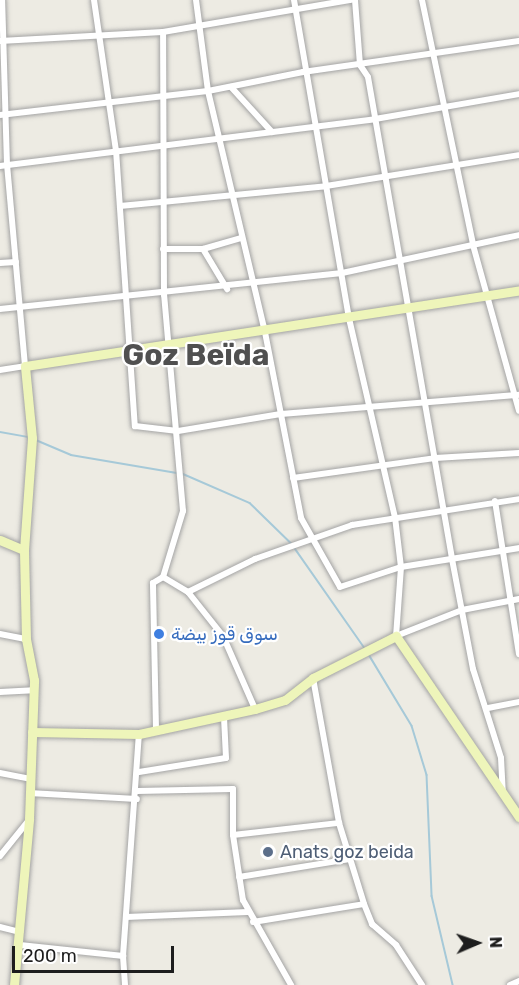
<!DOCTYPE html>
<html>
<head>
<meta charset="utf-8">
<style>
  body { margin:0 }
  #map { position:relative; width:519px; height:985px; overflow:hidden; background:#edebe3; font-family:Rubik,Cairo,sans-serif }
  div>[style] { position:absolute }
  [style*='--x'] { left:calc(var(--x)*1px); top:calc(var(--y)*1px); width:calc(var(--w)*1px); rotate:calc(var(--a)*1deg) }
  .stream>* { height:1.5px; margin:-0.75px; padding:0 0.75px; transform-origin:0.75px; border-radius:0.75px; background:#a6c9d8 }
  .roads { filter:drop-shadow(0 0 2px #a4a4a4) drop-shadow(0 0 2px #a4a4a4) }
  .minor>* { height:6px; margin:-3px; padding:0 3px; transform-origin:3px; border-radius:3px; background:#fff }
  .secondary>* { height:9px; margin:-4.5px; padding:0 4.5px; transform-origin:4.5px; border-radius:4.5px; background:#eef5ba }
  .dots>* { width:16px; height:16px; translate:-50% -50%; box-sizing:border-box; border:3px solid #fff; border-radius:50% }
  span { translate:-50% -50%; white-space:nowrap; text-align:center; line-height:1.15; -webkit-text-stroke:4.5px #fff; paint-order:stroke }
  .shop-label { font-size:18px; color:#366cbe }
  .left { translate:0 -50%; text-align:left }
  .service-label { font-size:18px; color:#4e5e75 }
  .town-label { font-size:30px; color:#505050; font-weight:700 }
  .north { position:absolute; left:447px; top:913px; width:60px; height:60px; -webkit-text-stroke:4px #fff; paint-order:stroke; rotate:88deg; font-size:16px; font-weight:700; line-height:24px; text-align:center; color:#1d1d1d }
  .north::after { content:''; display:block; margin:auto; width:21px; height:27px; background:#1d1d1d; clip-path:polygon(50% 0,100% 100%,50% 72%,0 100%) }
  .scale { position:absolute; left:12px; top:946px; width:162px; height:27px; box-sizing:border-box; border:3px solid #1d1d1d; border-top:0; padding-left:8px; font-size:18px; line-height:21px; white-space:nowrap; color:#1d1d1d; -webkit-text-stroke:4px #fff; paint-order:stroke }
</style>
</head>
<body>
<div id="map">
  <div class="stream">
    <div style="--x:0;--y:432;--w:29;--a:10"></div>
    <div style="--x:36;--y:440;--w:38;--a:23"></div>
    <div style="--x:71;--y:455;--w:107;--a:9.7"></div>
    <div style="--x:181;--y:473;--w:75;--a:23.5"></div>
    <div style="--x:250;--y:503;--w:59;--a:44.3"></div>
    <div style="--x:294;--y:547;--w:122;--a:55"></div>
    <div style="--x:368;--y:653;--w:85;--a:58.9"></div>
    <div style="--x:412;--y:726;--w:51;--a:73"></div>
    <div style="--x:427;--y:775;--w:121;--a:87.6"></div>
    <div style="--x:432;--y:896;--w:91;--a:76.7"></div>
  </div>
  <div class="roads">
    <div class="minor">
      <div style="--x:94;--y:0;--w:152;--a:81.7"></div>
      <div style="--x:116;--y:150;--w:277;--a:86.1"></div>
      <div style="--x:135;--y:426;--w:43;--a:6.6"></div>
      <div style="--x:178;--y:431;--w:104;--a:-9.4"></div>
      <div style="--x:281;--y:414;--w:239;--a:-4.6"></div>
      <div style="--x:196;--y:0;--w:92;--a:82.5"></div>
      <div style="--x:208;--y:91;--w:243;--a:76.7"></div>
      <div style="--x:264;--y:327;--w:195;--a:79"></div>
      <div style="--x:301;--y:518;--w:79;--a:60.5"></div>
      <div style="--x:340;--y:587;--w:64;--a:-18.2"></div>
      <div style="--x:401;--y:567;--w:120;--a:-9.1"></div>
      <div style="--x:294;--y:0;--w:319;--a:80.2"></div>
      <div style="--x:348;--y:314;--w:208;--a:77"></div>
      <div style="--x:395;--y:517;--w:50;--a:83.2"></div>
      <div style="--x:401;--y:567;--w:69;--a:94.1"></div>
      <div style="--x:355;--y:0;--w:65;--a:85.6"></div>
      <div style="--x:360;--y:65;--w:14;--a:56"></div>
      <div style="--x:368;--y:77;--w:489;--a:80.1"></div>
      <div style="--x:452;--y:559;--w:112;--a:79.2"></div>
      <div style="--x:473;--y:669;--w:93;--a:72.5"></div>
      <div style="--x:501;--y:758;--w:35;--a:87"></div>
      <div style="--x:422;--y:0;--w:250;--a:78.2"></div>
      <div style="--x:473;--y:245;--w:172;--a:74.5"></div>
      <div style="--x:0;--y:41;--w:163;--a:-3.2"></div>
      <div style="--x:163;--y:32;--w:191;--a:-9.7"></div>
      <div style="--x:231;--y:87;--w:61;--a:47.7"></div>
      <div style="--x:0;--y:115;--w:209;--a:-6.6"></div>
      <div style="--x:208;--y:91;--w:97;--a:-11.3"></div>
      <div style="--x:303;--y:72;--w:218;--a:-8.2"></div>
      <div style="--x:0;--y:166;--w:378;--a:-7.1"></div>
      <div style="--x:375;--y:119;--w:146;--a:-9.8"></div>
      <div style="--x:120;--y:206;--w:207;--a:-5.5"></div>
      <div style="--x:326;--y:186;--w:195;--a:-9.1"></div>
      <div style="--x:163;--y:249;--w:40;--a:0"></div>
      <div style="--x:203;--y:249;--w:40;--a:-16"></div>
      <div style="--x:203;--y:249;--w:47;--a:59"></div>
      <div style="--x:0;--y:263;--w:16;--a:-4"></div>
      <div style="--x:0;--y:309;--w:344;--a:-6"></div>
      <div style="--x:342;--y:273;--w:181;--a:-12.1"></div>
      <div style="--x:0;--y:370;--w:25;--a:-9"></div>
      <div style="--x:25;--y:366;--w:202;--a:-95.1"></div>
      <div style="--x:7;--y:165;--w:165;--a:-91.7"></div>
      <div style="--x:293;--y:478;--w:143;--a:-8"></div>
      <div style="--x:435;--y:458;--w:84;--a:-3.4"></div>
      <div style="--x:495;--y:501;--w:155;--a:81.1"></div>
      <div style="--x:163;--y:577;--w:29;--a:31"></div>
      <div style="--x:188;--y:592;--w:56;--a:51.5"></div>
      <div style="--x:223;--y:636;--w:80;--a:66.3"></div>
      <div style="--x:188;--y:592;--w:75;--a:-26.2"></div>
      <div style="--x:255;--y:559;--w:103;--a:-19.3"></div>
      <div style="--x:352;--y:525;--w:169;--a:-8.8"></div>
      <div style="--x:0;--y:634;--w:26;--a:11"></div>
      <div style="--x:396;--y:636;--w:71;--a:-21.5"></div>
      <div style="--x:462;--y:610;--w:58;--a:-10.9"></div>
      <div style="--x:313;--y:678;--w:147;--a:79.8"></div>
      <div style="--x:339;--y:823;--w:85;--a:72.8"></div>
      <div style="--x:364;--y:904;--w:22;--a:68"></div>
      <div style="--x:372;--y:924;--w:32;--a:41"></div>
      <div style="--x:396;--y:945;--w:48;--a:57"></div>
      <div style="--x:0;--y:692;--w:33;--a:-3"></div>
      <div style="--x:488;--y:708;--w:32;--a:-11"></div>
      <div style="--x:156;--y:729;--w:146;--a:-91.2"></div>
      <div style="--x:153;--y:583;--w:12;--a:-31"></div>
      <div style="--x:163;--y:577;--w:69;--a:-73.1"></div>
      <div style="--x:183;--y:511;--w:217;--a:-95"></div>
      <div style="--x:164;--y:295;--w:263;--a:-90.2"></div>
      <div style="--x:139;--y:772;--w:88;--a:-9.1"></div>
      <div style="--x:226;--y:758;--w:41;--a:-92.8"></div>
      <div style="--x:0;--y:773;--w:31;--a:11"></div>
      <div style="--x:137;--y:791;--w:96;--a:-1.2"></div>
      <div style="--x:233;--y:789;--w:46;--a:90"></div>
      <div style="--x:233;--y:835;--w:66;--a:81.3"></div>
      <div style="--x:243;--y:900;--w:98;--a:60.5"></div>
      <div style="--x:29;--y:793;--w:108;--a:3.2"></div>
      <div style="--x:233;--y:835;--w:107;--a:-6.5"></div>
      <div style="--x:0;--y:856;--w:46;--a:-51.1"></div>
      <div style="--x:239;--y:877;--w:112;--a:-9.2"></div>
      <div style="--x:126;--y:917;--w:122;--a:-2.3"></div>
      <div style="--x:253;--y:922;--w:112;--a:-9.2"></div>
      <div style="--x:0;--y:927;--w:21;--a:14"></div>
      <div style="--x:20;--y:945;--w:104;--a:6.1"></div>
      <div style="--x:123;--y:956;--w:223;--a:-85.9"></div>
      <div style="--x:123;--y:956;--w:29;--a:86"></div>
      <div style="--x:510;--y:985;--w:10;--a:-24"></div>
    </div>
    <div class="secondary">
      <div style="--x:0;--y:540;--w:26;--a:23"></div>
      <div style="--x:32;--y:732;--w:107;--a:1.1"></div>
      <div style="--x:139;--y:734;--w:119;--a:-12.2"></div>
      <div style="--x:255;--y:709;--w:31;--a:-17"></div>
      <div style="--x:285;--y:700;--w:36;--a:-38"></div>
      <div style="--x:313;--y:678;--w:93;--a:-26.8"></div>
      <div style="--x:396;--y:636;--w:219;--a:55.8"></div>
      <div style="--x:14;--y:985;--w:167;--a:-84.8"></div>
      <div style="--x:29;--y:819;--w:139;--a:-87.9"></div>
      <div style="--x:34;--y:680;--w:42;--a:-101"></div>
      <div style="--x:26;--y:639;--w:89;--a:-91.3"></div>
      <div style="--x:24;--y:550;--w:112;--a:-85.9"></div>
      <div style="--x:32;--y:438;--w:72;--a:-95.6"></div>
      <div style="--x:25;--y:366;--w:500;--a:-8.7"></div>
    </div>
  </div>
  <div class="dots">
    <div style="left:159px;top:634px;background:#3f7fe0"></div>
    <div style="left:268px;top:852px;background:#5c6f8a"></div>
  </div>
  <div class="shop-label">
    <span class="left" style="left:171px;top:634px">سوق قوز بيضة</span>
  </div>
  <div class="service-label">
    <span class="left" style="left:280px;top:852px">Anats goz beida</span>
  </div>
  <div class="town-label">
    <span style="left:196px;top:355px">Goz Beïda</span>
  </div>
  <div class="north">N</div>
  <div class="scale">200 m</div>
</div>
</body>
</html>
